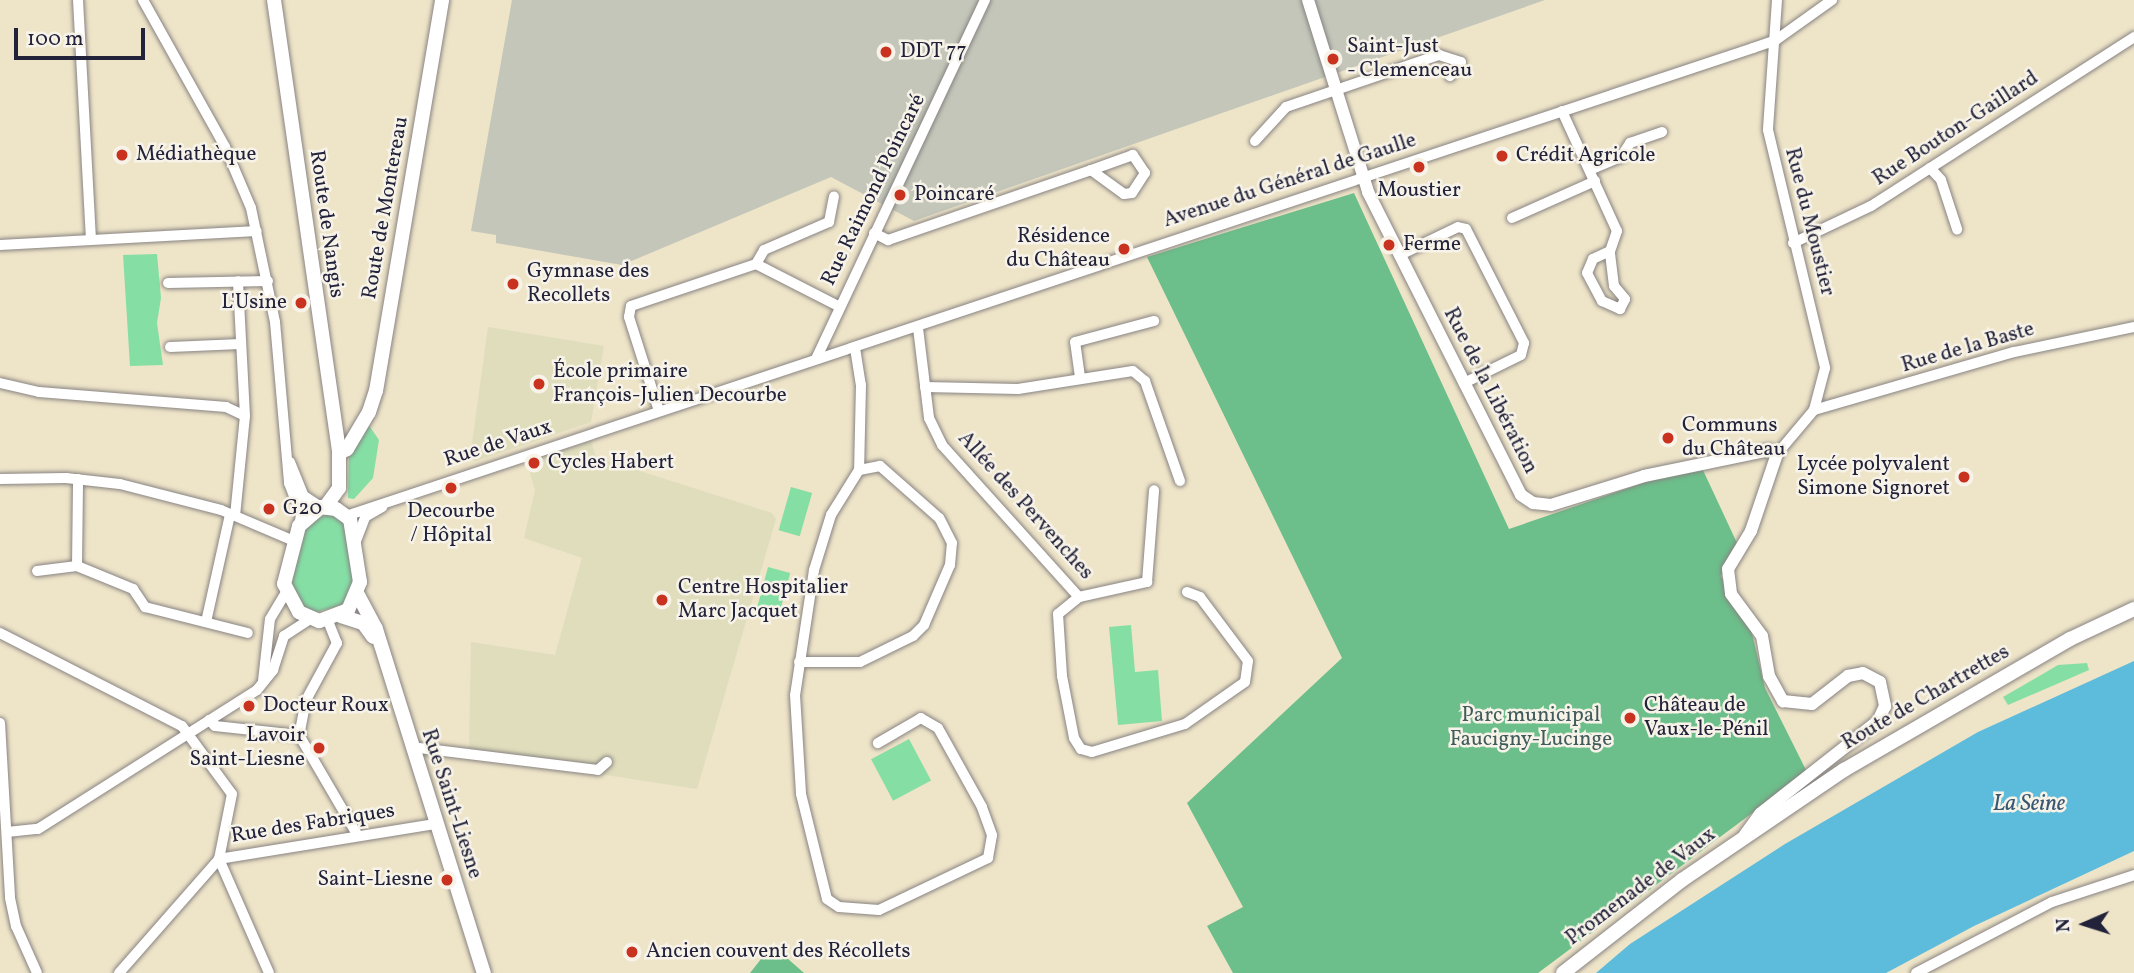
<!DOCTYPE html>
<html>
<head>
<meta charset="utf-8">
<style>
  body { margin:0 }
  #map { position:relative; width:2134px; height:973px; overflow:hidden; background:#eee4c8; font-family:Vollkorn,serif }
  div>[style] { position:absolute }
  [style*='--x'] { left:calc(var(--x)*1px); top:calc(var(--y)*1px); width:calc(var(--w)*1px); rotate:calc(var(--a)*1deg) }
  .built>* { inset:0; background:#dfddbb }
  .industrial>* { inset:0; background:#c3c6b9 }
  .green>* { inset:0; background:#85dfa5; transform-origin:0 0 }
  .forest>* { inset:0; background:#6cbe8a }
  .water>* { inset:0; background:#5dbbdb }
  .roads { filter:drop-shadow(0 0 2px #888382) drop-shadow(0 0 2px #888382) }
  .minor>* { height:10px; margin:-5px; padding:0 5px; transform-origin:5px; border-radius:5px; background:#fff }
  .tertiary>* { height:12px; margin:-6px; padding:0 6px; transform-origin:6px; border-radius:6px; background:#fff }
  .secondary>* { height:14px; margin:-7px; padding:0 7px; transform-origin:7px; border-radius:7px; background:#fff }
  .dots>* { width:19px; height:19px; translate:-50% -50%; box-sizing:border-box; border:4px solid #f7f3e8; border-radius:50% }
  span { translate:-50% -50%; white-space:nowrap; text-align:center; line-height:1.15; -webkit-text-stroke:5px #f7f3e8; paint-order:stroke }
  .poi-label { font-size:21px; color:#22223b }
  .left { translate:0 -50%; text-align:left }
  .right { translate:-100% -50%; text-align:right }
  .street-label { font-size:21px; color:#22223b }
  .park-label { font-size:21px; color:#405b5b }
  .water-label { font-size:23px; color:#375873; font-style:italic }
  .north { position:absolute; left:2050px; top:889px; width:70px; height:70px; -webkit-text-stroke:5px #f7f3e8; paint-order:stroke; rotate:267deg; font-size:19px; font-weight:700; line-height:28px; text-align:center; color:#22223b }
  .north::after { content:''; display:block; margin:auto; width:24px; height:32px; background:#22223b; clip-path:polygon(50% 0,100% 100%,50% 72%,0 100%) }
  .scale { position:absolute; left:14px; top:28px; width:131px; height:32px; box-sizing:border-box; border:4px solid #22223b; border-top:0; padding-left:9px; font-size:21px; line-height:24px; white-space:nowrap; color:#22223b; -webkit-text-stroke:5px #f7f3e8; paint-order:stroke }
</style>
</head>
<body>
<div id="map">
  <div class="built">
    <div style="clip-path:polygon(488px 327px,604px 346px,591px 422px,476px 461px,470px 458px)"></div>
    <div style="clip-path:polygon(591px 441px,596px 457px,772px 513px,776px 519px,697px 789px,469px 754px,471px 642px,555px 655px,582px 558px,524px 538px,535px 490px,527px 462px)"></div>
  </div>
  <div class="industrial">
    <div style="clip-path:polygon(512px 0,1545px 0,914px 221px,831px 177px,622px 265px,496px 243px,496px 235px,471px 231px)"></div>
  </div>
  <div class="green">
    <div style="clip-path:polygon(157px 254px,161px 298px,157px 323px,163px 365px,130px 366px,123px 255px)"></div>
    <div style="clip-path:polygon(368px 424px,379px 440px,373px 478px,354px 499px,348px 498px,349px 451px)"></div>
    <div style="left:791px;top:487px;width:22px;height:45px;rotate:16deg"></div>
    <div style="clip-path:polygon(330px 513px,347px 525px,355px 581px,346px 604px,313px 613px,302px 606px,291px 584px,307px 524px)"></div>
    <div style="left:768px;top:567px;width:23px;height:48px;rotate:15deg"></div>
    <div style="clip-path:polygon(1131px 625px,1135px 672px,1158px 670px,1162px 721px,1118px 725px,1109px 627px)"></div>
    <div style="clip-path:polygon(2087px 663px,2089px 670px,2008px 705px,2003px 697px,2058px 665px)"></div>
    <div style="left:909px;top:739px;width:47px;height:43px;rotate:62deg"></div>
  </div>
  <div class="forest">
    <div style="clip-path:polygon(1354px 193px,1509px 529px,1672px 473px,1702px 468px,1737px 543px,1721px 576px,1751px 629px,1765px 688px,1807px 772px,1538px 973px,1233px 973px,1207px 926px,1243px 907px,1187px 803px,1342px 658px,1147px 257px)"></div>
    <div style="clip-path:polygon(772px 945px,804px 973px,750px 973px)"></div>
  </div>
  <div class="water">
    <div style="clip-path:polygon(2134px 661px,2134px 851px,1974px 926px,1886px 973px,1596px 973px,1630px 944px,1785px 844px,1978px 732px)"></div>
  </div>
  <div class="roads">
    <div class="minor">
      <div style="--x:78;--y:0;--w:240;--a:86.9"></div>
      <div style="--x:143;--y:0;--w:168;--a:60.8"></div>
      <div style="--x:225;--y:147;--w:66;--a:66.9"></div>
      <div style="--x:251;--y:208;--w:116;--a:78.1"></div>
      <div style="--x:275;--y:322;--w:162;--a:85"></div>
      <div style="--x:289;--y:483;--w:34;--a:69"></div>
      <div style="--x:301;--y:515;--w:11;--a:100"></div>
      <div style="--x:1777;--y:0;--w:130;--a:94"></div>
      <div style="--x:1768;--y:130;--w:245;--a:76.5"></div>
      <div style="--x:1825;--y:368;--w:43;--a:104.7"></div>
      <div style="--x:1814;--y:410;--w:57;--a:130.1"></div>
      <div style="--x:1562;--y:111;--w:132;--a:65.4"></div>
      <div style="--x:1617;--y:231;--w:21;--a:109"></div>
      <div style="--x:1610;--y:251;--w:19;--a:155"></div>
      <div style="--x:1593;--y:259;--w:15;--a:113"></div>
      <div style="--x:1587;--y:273;--w:32;--a:62"></div>
      <div style="--x:1602;--y:301;--w:20;--a:24"></div>
      <div style="--x:1620;--y:309;--w:11;--a:-63"></div>
      <div style="--x:1625;--y:299;--w:17;--a:-130"></div>
      <div style="--x:1614;--y:286;--w:35;--a:-97"></div>
      <div style="--x:1255;--y:141;--w:46;--a:-47.6"></div>
      <div style="--x:1286;--y:107;--w:162;--a:-18.8"></div>
      <div style="--x:1439;--y:55;--w:23;--a:18"></div>
      <div style="--x:1461;--y:62;--w:18;--a:128"></div>
      <div style="--x:1930;--y:168;--w:16;--a:47"></div>
      <div style="--x:1941;--y:180;--w:52;--a:71.9"></div>
      <div style="--x:1590;--y:170;--w:34;--a:-23"></div>
      <div style="--x:1621;--y:157;--w:17;--a:-57"></div>
      <div style="--x:1630;--y:143;--w:34;--a:-19"></div>
      <div style="--x:1512;--y:218;--w:91;--a:-24"></div>
      <div style="--x:874;--y:233;--w:16;--a:27"></div>
      <div style="--x:888;--y:240;--w:215;--a:-19"></div>
      <div style="--x:1091;--y:170;--w:41;--a:36"></div>
      <div style="--x:1124;--y:194;--w:8;--a:-7"></div>
      <div style="--x:1132;--y:193;--w:24;--a:-57"></div>
      <div style="--x:1145;--y:173;--w:22;--a:-124"></div>
      <div style="--x:1133;--y:155;--w:45;--a:160.3"></div>
      <div style="--x:1793;--y:243;--w:86;--a:-25.4"></div>
      <div style="--x:1871;--y:206;--w:313;--a:-32.7"></div>
      <div style="--x:0;--y:245;--w:257;--a:-3.1"></div>
      <div style="--x:1400;--y:255;--w:64;--a:-25.8"></div>
      <div style="--x:1458;--y:227;--w:8;--a:14"></div>
      <div style="--x:1466;--y:229;--w:128;--a:63"></div>
      <div style="--x:1524;--y:343;--w:12;--a:104"></div>
      <div style="--x:1521;--y:355;--w:64;--a:153.8"></div>
      <div style="--x:756;--y:264;--w:16;--a:-60"></div>
      <div style="--x:764;--y:250;--w:71;--a:-23.3"></div>
      <div style="--x:829;--y:222;--w:26;--a:-79"></div>
      <div style="--x:756;--y:264;--w:92;--a:27.1"></div>
      <div style="--x:168;--y:283;--w:100;--a:-1.1"></div>
      <div style="--x:918;--y:328;--w:91;--a:83"></div>
      <div style="--x:929;--y:418;--w:30;--a:64"></div>
      <div style="--x:942;--y:445;--w:205;--a:48"></div>
      <div style="--x:1079;--y:597;--w:70;--a:-12.4"></div>
      <div style="--x:1147;--y:582;--w:92;--a:-85.6"></div>
      <div style="--x:170;--y:347;--w:71;--a:-2.4"></div>
      <div style="--x:855;--y:348;--w:37;--a:81"></div>
      <div style="--x:861;--y:385;--w:85;--a:91.3"></div>
      <div style="--x:859;--y:470;--w:53;--a:121.9"></div>
      <div style="--x:831;--y:515;--w:58;--a:107.2"></div>
      <div style="--x:814;--y:570;--w:126;--a:98.6"></div>
      <div style="--x:795;--y:695;--w:99;--a:86.5"></div>
      <div style="--x:801;--y:794;--w:108;--a:76.1"></div>
      <div style="--x:827;--y:899;--w:14;--a:34"></div>
      <div style="--x:839;--y:907;--w:40;--a:4.3"></div>
      <div style="--x:879;--y:910;--w:121;--a:-25.5"></div>
      <div style="--x:988;--y:858;--w:23;--a:-80"></div>
      <div style="--x:992;--y:835;--w:30;--a:-110"></div>
      <div style="--x:982;--y:807;--w:90;--a:-119.1"></div>
      <div style="--x:938;--y:728;--w:20;--a:-150"></div>
      <div style="--x:921;--y:718;--w:50;--a:149.8"></div>
      <div style="--x:816;--y:359;--w:397;--a:-64.8"></div>
      <div style="--x:1080;--y:377;--w:35;--a:-98"></div>
      <div style="--x:1075;--y:342;--w:82;--a:-14.9"></div>
      <div style="--x:0;--y:383;--w:40;--a:13"></div>
      <div style="--x:39;--y:392;--w:188;--a:4.6"></div>
      <div style="--x:226;--y:407;--w:21;--a:25"></div>
      <div style="--x:925;--y:387;--w:93;--a:1.2"></div>
      <div style="--x:1018;--y:389;--w:116;--a:-8.9"></div>
      <div style="--x:1133;--y:371;--w:16;--a:40"></div>
      <div style="--x:1145;--y:381;--w:106;--a:70.7"></div>
      <div style="--x:1814;--y:410;--w:208;--a:-16.2"></div>
      <div style="--x:2014;--y:352;--w:123;--a:-11.8"></div>
      <div style="--x:659;--y:411;--w:99;--a:-107.7"></div>
      <div style="--x:629;--y:317;--w:11;--a:-80"></div>
      <div style="--x:631;--y:306;--w:132;--a:-18.6"></div>
      <div style="--x:290;--y:462;--w:37;--a:68"></div>
      <div style="--x:304;--y:496;--w:20;--a:33"></div>
      <div style="--x:0;--y:479;--w:66;--a:-0.9"></div>
      <div style="--x:66;--y:478;--w:54;--a:6.3"></div>
      <div style="--x:120;--y:484;--w:104;--a:14.4"></div>
      <div style="--x:221;--y:510;--w:79;--a:23"></div>
      <div style="--x:235;--y:516;--w:100;--a:-84.3"></div>
      <div style="--x:245;--y:416;--w:135;--a:-93"></div>
      <div style="--x:346;--y:516;--w:1483;--a:-18.4"></div>
      <div style="--x:1753;--y:48;--w:24;--a:-19"></div>
      <div style="--x:1776;--y:40;--w:69;--a:-35.5"></div>
      <div style="--x:356;--y:541;--w:26;--a:-69"></div>
      <div style="--x:365;--y:517;--w:20;--a:-30"></div>
      <div style="--x:77;--y:566;--w:61;--a:22.3"></div>
      <div style="--x:133;--y:589;--w:22;--a:56"></div>
      <div style="--x:145;--y:607;--w:106;--a:14.2"></div>
      <div style="--x:77;--y:566;--w:87;--a:-89.3"></div>
      <div style="--x:37;--y:571;--w:40;--a:-7.1"></div>
      <div style="--x:1079;--y:597;--w:27;--a:141"></div>
      <div style="--x:1058;--y:614;--w:62;--a:86.3"></div>
      <div style="--x:1062;--y:676;--w:63;--a:79"></div>
      <div style="--x:1074;--y:738;--w:13;--a:58"></div>
      <div style="--x:1081;--y:749;--w:11;--a:15"></div>
      <div style="--x:1092;--y:752;--w:97;--a:-16.8"></div>
      <div style="--x:1185;--y:724;--w:73;--a:-35"></div>
      <div style="--x:1245;--y:682;--w:21;--a:-82"></div>
      <div style="--x:1248;--y:661;--w:80;--a:-126.9"></div>
      <div style="--x:1200;--y:597;--w:14;--a:-159"></div>
      <div style="--x:328;--y:621;--w:24;--a:68"></div>
      <div style="--x:337;--y:643;--w:65;--a:118.5"></div>
      <div style="--x:306;--y:700;--w:36;--a:101"></div>
      <div style="--x:299;--y:735;--w:117;--a:59.7"></div>
      <div style="--x:206;--y:622;--w:110;--a:-77.4"></div>
      <div style="--x:0;--y:633;--w:204;--a:27.1"></div>
      <div style="--x:182;--y:726;--w:84;--a:53.7"></div>
      <div style="--x:232;--y:794;--w:66;--a:101.3"></div>
      <div style="--x:799;--y:662;--w:61;--a:0"></div>
      <div style="--x:860;--y:662;--w:59;--a:-26.1"></div>
      <div style="--x:913;--y:636;--w:16;--a:-45"></div>
      <div style="--x:924;--y:625;--w:65;--a:-66.6"></div>
      <div style="--x:950;--y:565;--w:22;--a:-85"></div>
      <div style="--x:952;--y:543;--w:28;--a:-117"></div>
      <div style="--x:939;--y:518;--w:79;--a:-138.6"></div>
      <div style="--x:880;--y:466;--w:21;--a:169"></div>
      <div style="--x:263;--y:681;--w:62;--a:-83.6"></div>
      <div style="--x:270;--y:619;--w:29;--a:-59"></div>
      <div style="--x:209;--y:720;--w:8;--a:45"></div>
      <div style="--x:215;--y:726;--w:84;--a:6.1"></div>
      <div style="--x:0;--y:723;--w:175;--a:86.7"></div>
      <div style="--x:10;--y:898;--w:29;--a:78"></div>
      <div style="--x:16;--y:926;--w:51;--a:65.9"></div>
      <div style="--x:411;--y:747;--w:188;--a:7"></div>
      <div style="--x:598;--y:770;--w:12;--a:-42"></div>
      <div style="--x:7;--y:832;--w:31;--a:-6"></div>
      <div style="--x:38;--y:829;--w:259;--a:-32.4"></div>
      <div style="--x:257;--y:690;--w:26;--a:-51"></div>
      <div style="--x:273;--y:670;--w:36;--a:-72"></div>
      <div style="--x:284;--y:636;--w:31;--a:-33"></div>
      <div style="--x:219;--y:859;--w:124;--a:66.3"></div>
      <div style="--x:119;--y:973;--w:152;--a:-48.7"></div>
      <div style="--x:219;--y:859;--w:220;--a:-9.2"></div>
      <div style="--x:1916;--y:973;--w:153;--a:-27.6"></div>
      <div style="--x:2052;--y:902;--w:86;--a:-18.2"></div>
    </div>
    <div class="tertiary">
      <div style="--x:1308;--y:0;--w:201;--a:72.6"></div>
      <div style="--x:1368;--y:192;--w:339;--a:63.2"></div>
      <div style="--x:1521;--y:495;--w:14;--a:34"></div>
      <div style="--x:1533;--y:503;--w:18;--a:6"></div>
      <div style="--x:1551;--y:505;--w:97;--a:-17.3"></div>
      <div style="--x:1644;--y:476;--w:128;--a:-11.7"></div>
      <div style="--x:1769;--y:450;--w:9;--a:27"></div>
      <div style="--x:1777;--y:454;--w:81;--a:108.7"></div>
      <div style="--x:1751;--y:531;--w:44;--a:121.2"></div>
      <div style="--x:1728;--y:569;--w:25;--a:83"></div>
      <div style="--x:1731;--y:594;--w:52;--a:53.6"></div>
      <div style="--x:1762;--y:636;--w:41;--a:80.1"></div>
      <div style="--x:1769;--y:676;--w:29;--a:61"></div>
      <div style="--x:1783;--y:701;--w:29;--a:6"></div>
      <div style="--x:1812;--y:704;--w:46;--a:-37.9"></div>
      <div style="--x:1848;--y:676;--w:15;--a:-11"></div>
      <div style="--x:1863;--y:673;--w:19;--a:28"></div>
      <div style="--x:1880;--y:682;--w:25;--a:78"></div>
      <div style="--x:1885;--y:706;--w:17;--a:115"></div>
      <div style="--x:1878;--y:721;--w:150;--a:141.8"></div>
      <div style="--x:1760;--y:814;--w:26;--a:126"></div>
    </div>
    <div class="secondary">
      <div style="--x:274;--y:0;--w:458;--a:81.8"></div>
      <div style="--x:339;--y:453;--w:35;--a:90"></div>
      <div style="--x:339;--y:488;--w:24;--a:126"></div>
      <div style="--x:339;--y:453;--w:9;--a:-27"></div>
      <div style="--x:347;--y:449;--w:43;--a:-59.3"></div>
      <div style="--x:369;--y:412;--w:22;--a:-72"></div>
      <div style="--x:376;--y:391;--w:397;--a:-80.4"></div>
      <div style="--x:321;--y:507;--w:15;--a:8"></div>
      <div style="--x:336;--y:509;--w:17;--a:36"></div>
      <div style="--x:350;--y:519;--w:64;--a:81"></div>
      <div style="--x:360;--y:582;--w:30;--a:113"></div>
      <div style="--x:348;--y:610;--w:31;--a:159"></div>
      <div style="--x:319;--y:621;--w:22;--a:-156"></div>
      <div style="--x:299;--y:612;--w:32;--a:-118"></div>
      <div style="--x:284;--y:584;--w:60;--a:-75.5"></div>
      <div style="--x:299;--y:526;--w:29;--a:-41"></div>
      <div style="--x:358;--y:595;--w:38;--a:62"></div>
      <div style="--x:376;--y:629;--w:361;--a:72.6"></div>
      <div style="--x:341;--y:616;--w:23;--a:18"></div>
      <div style="--x:363;--y:623;--w:17;--a:54"></div>
      <div style="--x:1563;--y:973;--w:151;--a:-38"></div>
      <div style="--x:1682;--y:880;--w:196;--a:-34.2"></div>
      <div style="--x:1844;--y:770;--w:261;--a:-30.1"></div>
      <div style="--x:2070;--y:639;--w:71;--a:-25.1"></div>
    </div>
  </div>
  <div class="dots">
    <div style="left:886px;top:52px;background:#c8321e"></div>
    <div style="left:1333px;top:59px;background:#c8321e"></div>
    <div style="left:122px;top:155px;background:#c8321e"></div>
    <div style="left:1502px;top:156px;background:#c8321e"></div>
    <div style="left:1419px;top:167px;background:#c8321e"></div>
    <div style="left:900px;top:195px;background:#c8321e"></div>
    <div style="left:1389px;top:245px;background:#c8321e"></div>
    <div style="left:1124px;top:249px;background:#c8321e"></div>
    <div style="left:513px;top:284px;background:#c8321e"></div>
    <div style="left:301px;top:303px;background:#c8321e"></div>
    <div style="left:539px;top:384px;background:#c8321e"></div>
    <div style="left:1668px;top:438px;background:#c8321e"></div>
    <div style="left:534px;top:463px;background:#c8321e"></div>
    <div style="left:1964px;top:477px;background:#c8321e"></div>
    <div style="left:451px;top:488px;background:#c8321e"></div>
    <div style="left:269px;top:509px;background:#c8321e"></div>
    <div style="left:662px;top:600px;background:#c8321e"></div>
    <div style="left:249px;top:706px;background:#c8321e"></div>
    <div style="left:1630px;top:718px;background:#c8321e"></div>
    <div style="left:319px;top:748px;background:#c8321e"></div>
    <div style="left:447px;top:880px;background:#c8321e"></div>
    <div style="left:632px;top:952px;background:#c8321e"></div>
  </div>
  <div class="poi-label">
    <span class="left" style="left:1347px;top:59px">Saint-Just<br>- Clemenceau</span>
    <span class="left" style="left:900px;top:52px">DDT 77</span>
    <span class="left" style="left:136px;top:155px">Médiathèque</span>
    <span class="left" style="left:1516px;top:156px">Crédit Agricole</span>
    <span style="left:1419px;top:191px">Moustier</span>
    <span class="left" style="left:914px;top:195px">Poincaré</span>
    <span class="right" style="left:1110px;top:249px">Résidence<br>du Château</span>
    <span class="left" style="left:1403px;top:245px">Ferme</span>
    <span class="left" style="left:527px;top:284px">Gymnase des<br>Recollets</span>
    <span class="right" style="left:287px;top:303px">L'Usine</span>
    <span class="left" style="left:553px;top:384px">École primaire<br>François-Julien Decourbe</span>
    <span class="left" style="left:1682px;top:438px">Communs<br>du Château</span>
    <span class="left" style="left:548px;top:463px">Cycles Habert</span>
    <span class="right" style="left:1950px;top:477px">Lycée polyvalent<br>Simone Signoret</span>
    <span class="left" style="left:283px;top:509px">G20</span>
    <span style="left:451px;top:524px">Decourbe<br>/ Hôpital</span>
    <span class="left" style="left:678px;top:600px">Centre Hospitalier<br>Marc Jacquet</span>
    <span class="left" style="left:263px;top:706px">Docteur Roux</span>
    <span class="left" style="left:1644px;top:718px">Château de<br>Vaux-le-Pénil</span>
    <span class="right" style="left:305px;top:748px">Lavoir<br>Saint-Liesne</span>
    <span class="right" style="left:433px;top:880px">Saint-Liesne</span>
    <span class="left" style="left:646px;top:952px">Ancien couvent des Récollets</span>
  </div>
  <div class="street-label">
    <span style="left:1956px;top:129px;rotate:-33deg">Rue Bouton-Gaillard</span>
    <span style="left:1290px;top:181px;rotate:-18deg">Avenue du Général de Gaulle</span>
    <span style="left:874px;top:190px;rotate:-64deg">Rue Raimond Poincaré</span>
    <span style="left:386px;top:208px;rotate:-80deg">Route de Montereau</span>
    <span style="left:1809px;top:222px;rotate:76deg">Rue du Moustier</span>
    <span style="left:326px;top:224px;rotate:82deg">Route de Nangis</span>
    <span style="left:1968px;top:348px;rotate:-16deg">Rue de la Baste</span>
    <span style="left:1490px;top:391px;rotate:63deg">Rue de la Libération</span>
    <span style="left:498px;top:444px;rotate:-18deg">Rue de Vaux</span>
    <span style="left:1025px;top:506px;rotate:48deg">Allée des Pervenches</span>
    <span style="left:1926px;top:698px;rotate:-30deg">Route de Chartrettes</span>
    <span style="left:451px;top:804px;rotate:72deg">Rue Saint-Liesne</span>
    <span style="left:313px;top:824px;rotate:-9deg">Rue des Fabriques</span>
    <span style="left:1641px;top:887px;rotate:-37deg">Promenade de Vaux</span>
  </div>
  <div class="park-label">
    <span style="left:1531px;top:728px">Parc municipal<br>Faucigny-Lucinge</span>
  </div>
  <div class="water-label">
    <span style="left:2029px;top:804px">La Seine</span>
  </div>
  <div class="north">N</div>
  <div class="scale">100 m</div>
</div>
</body>
</html>
